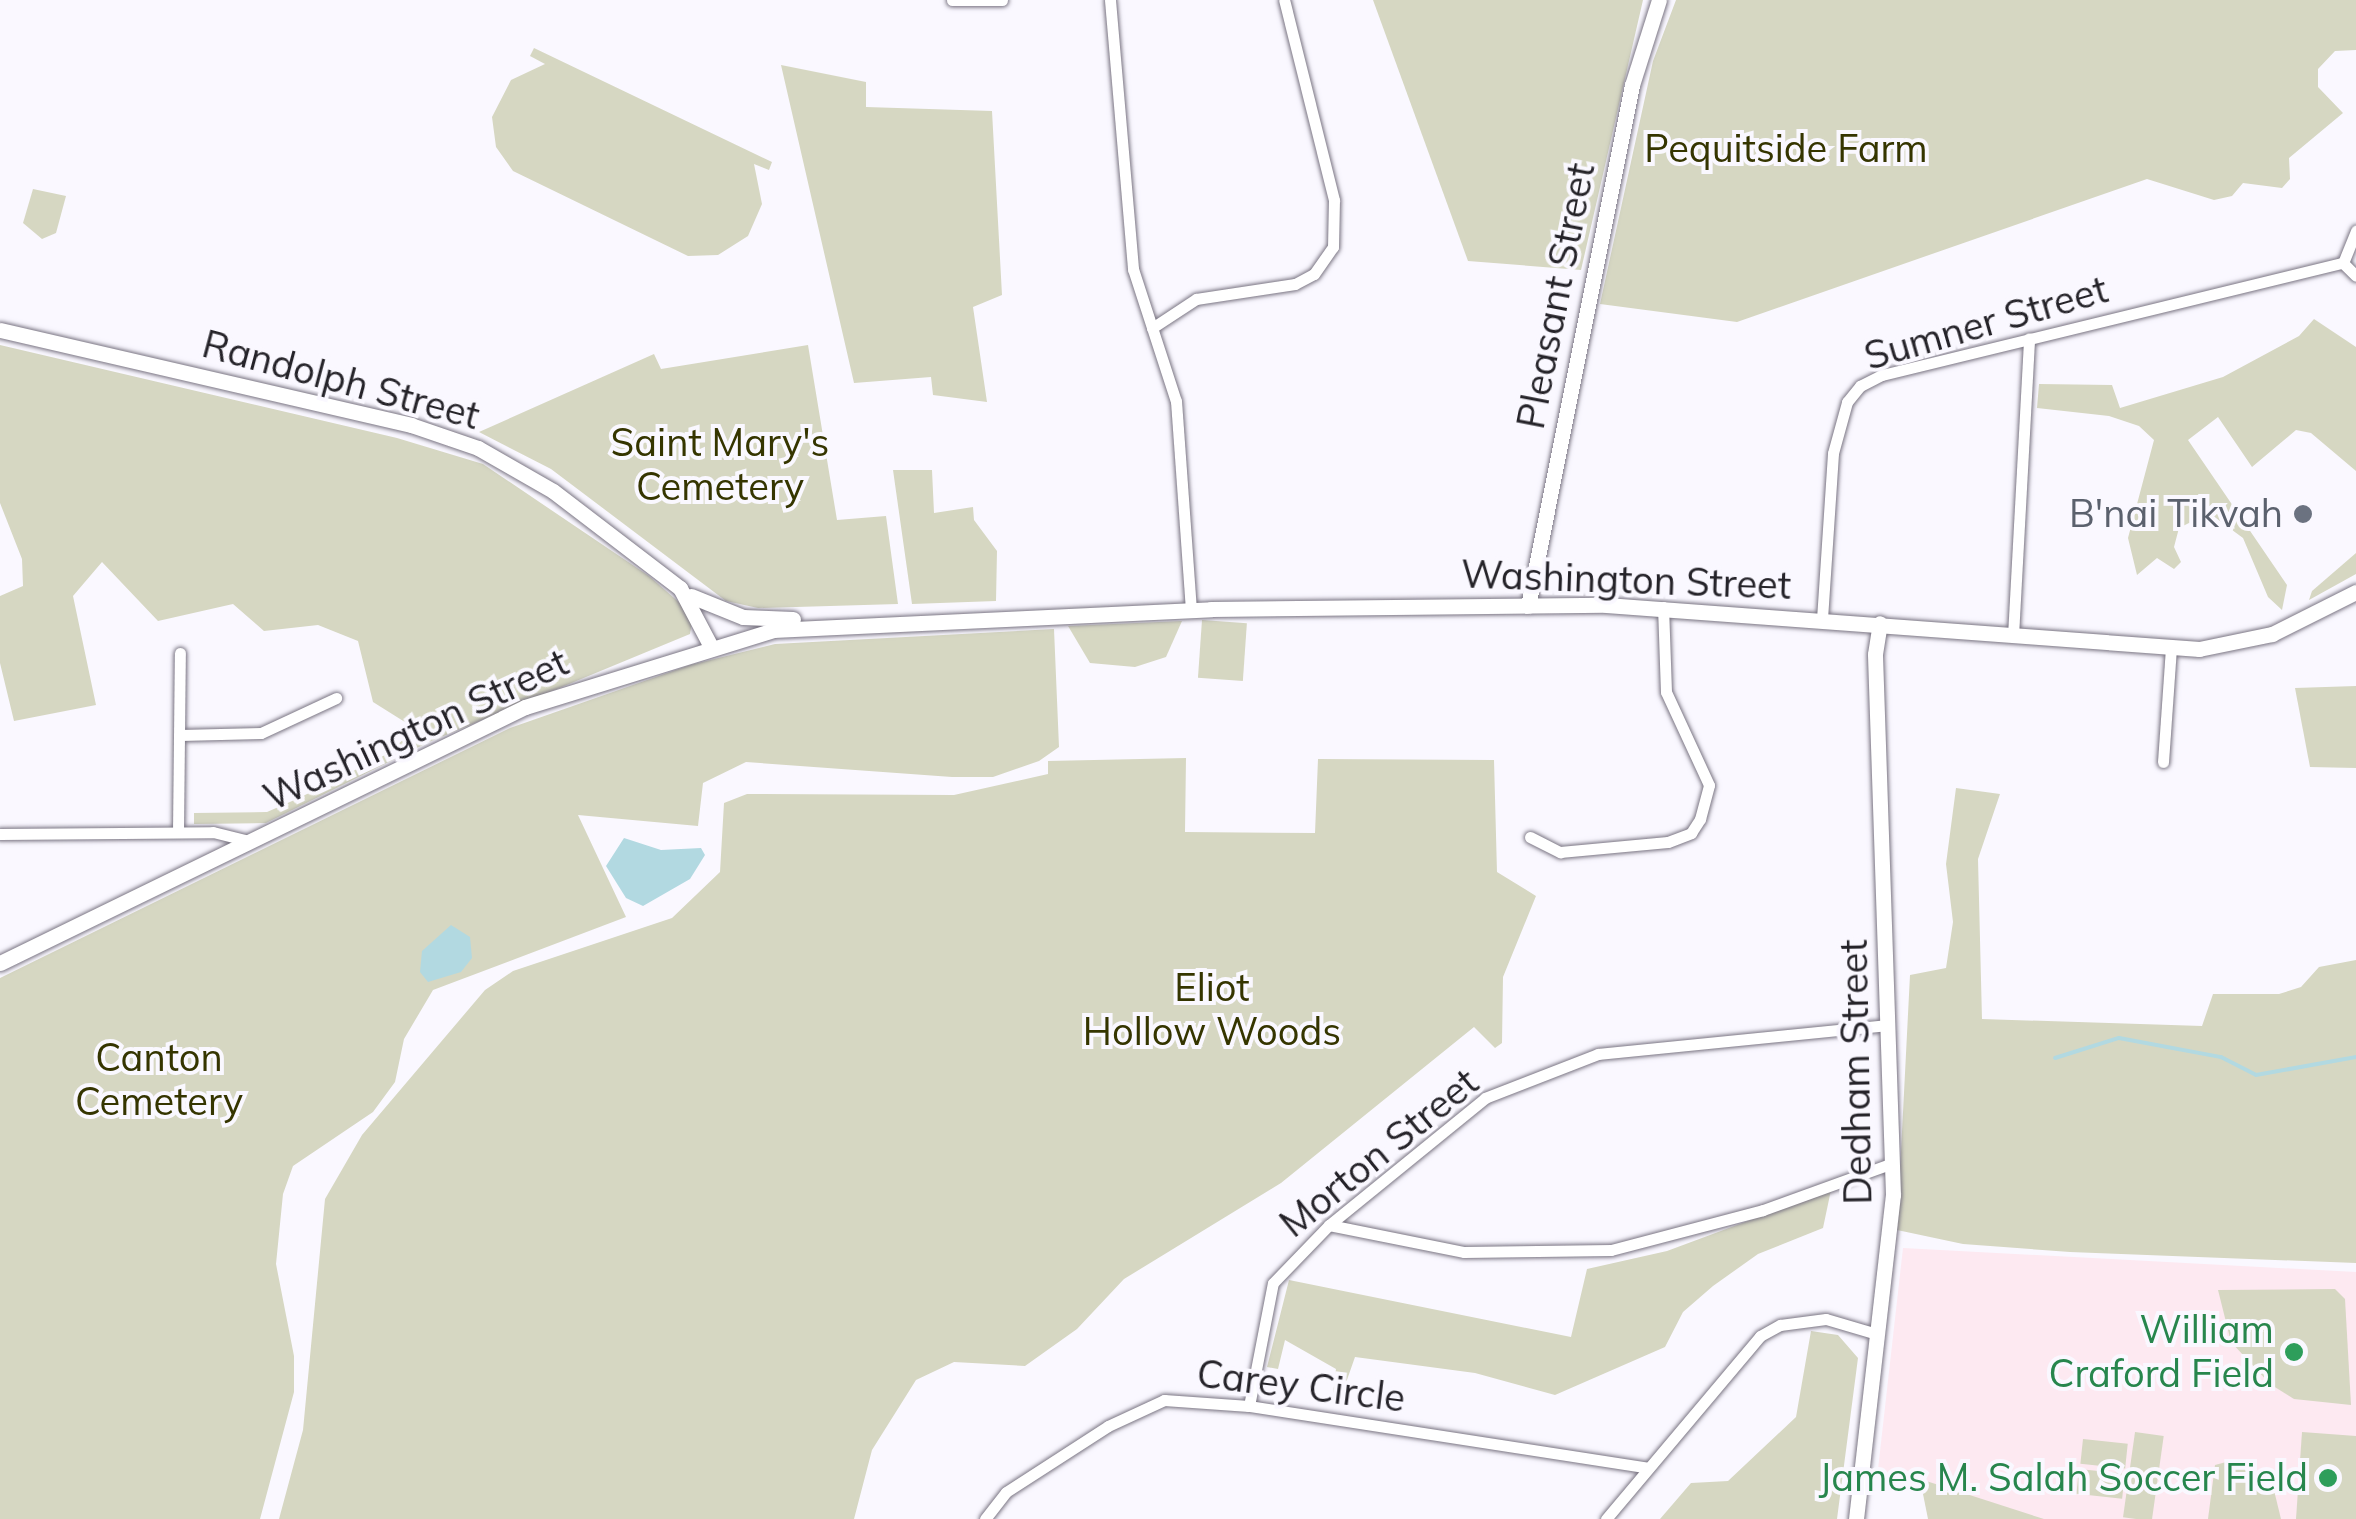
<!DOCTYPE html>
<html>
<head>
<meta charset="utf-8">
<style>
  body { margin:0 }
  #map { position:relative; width:2356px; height:1519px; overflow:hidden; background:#faf8ff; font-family:Mulish,sans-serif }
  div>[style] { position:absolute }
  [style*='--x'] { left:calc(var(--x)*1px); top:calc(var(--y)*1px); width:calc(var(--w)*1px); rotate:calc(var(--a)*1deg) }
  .commercial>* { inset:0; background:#fde9f1 }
  .green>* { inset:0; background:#d6d7c2; transform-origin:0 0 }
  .water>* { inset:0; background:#b2d9e1 }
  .stream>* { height:4px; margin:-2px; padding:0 2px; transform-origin:2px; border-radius:2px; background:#b2d9e1 }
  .roads { filter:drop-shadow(0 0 2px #7a7583) drop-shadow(0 0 2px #7a7583) }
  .minor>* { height:11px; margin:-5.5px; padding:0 5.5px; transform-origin:5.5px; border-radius:5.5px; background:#fff }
  .secondary>* { height:15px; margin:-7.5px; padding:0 7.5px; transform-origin:7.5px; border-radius:7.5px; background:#fff }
  .dots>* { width:28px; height:28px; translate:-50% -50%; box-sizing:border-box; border:5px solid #faf8ff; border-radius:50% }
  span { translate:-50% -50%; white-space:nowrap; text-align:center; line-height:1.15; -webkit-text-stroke:8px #faf8ff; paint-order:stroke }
  .park-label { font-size:38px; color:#353500 }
  .street-label { font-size:38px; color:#252329 }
  .worship-label { font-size:38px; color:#5b616d }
  .right { translate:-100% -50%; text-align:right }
  .leisure-label { font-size:38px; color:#27864d }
</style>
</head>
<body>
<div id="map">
  <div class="commercial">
    <div style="clip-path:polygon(1903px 1248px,2356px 1272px,2356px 1519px,2016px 1519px,1877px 1478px)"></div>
  </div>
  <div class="green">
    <div style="clip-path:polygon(1373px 0,1643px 0,1581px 270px,1468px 261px)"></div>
    <div style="clip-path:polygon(1676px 0,2356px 0,2356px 50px,2335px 51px,2318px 69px,2318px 87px,2343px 113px,2289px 158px,2290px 179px,2282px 188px,2243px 183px,2232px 196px,2214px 200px,2147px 179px,1737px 322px,1600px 304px,1653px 61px)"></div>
    <div style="clip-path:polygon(534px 48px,772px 162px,769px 170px,754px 164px,762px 204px,748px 236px,718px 255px,688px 256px,513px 171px,496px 147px,492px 117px,511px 80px,545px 64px,530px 56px)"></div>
    <div style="clip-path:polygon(781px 65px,866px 82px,866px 107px,992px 111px,1002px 295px,973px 307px,987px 402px,933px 395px,931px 377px,854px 383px)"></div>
    <div style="clip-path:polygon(33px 189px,66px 196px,56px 233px,42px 239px,23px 223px)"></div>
    <div style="clip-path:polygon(2314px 319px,2356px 347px,2356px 471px,2311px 433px,2296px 430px,2252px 467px,2218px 417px,2188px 440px,2287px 585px,2282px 610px,2268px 597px,2243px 538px,2209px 513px,2179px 528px,2174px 547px,2181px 562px,2174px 569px,2157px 558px,2137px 575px,2128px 538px,2154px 440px,2139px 426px,2109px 416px,2037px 408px,2039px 384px,2112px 385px,2120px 408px,2223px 377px,2299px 336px)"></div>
    <div style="clip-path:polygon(0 345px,397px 438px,483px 464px,649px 576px,681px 604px,692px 622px,690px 634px,429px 742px,266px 823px,194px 824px,194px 813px,267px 812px,299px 798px,385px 755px,416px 729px,373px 702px,358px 641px,318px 625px,264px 631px,233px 604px,158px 621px,102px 562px,73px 596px,96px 705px,14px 721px,0 663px,0 596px,23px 586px,22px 559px,0 503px)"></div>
    <div style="clip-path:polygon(808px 345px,837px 520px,886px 516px,898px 604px,758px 608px,726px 601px,551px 469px,479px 432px,654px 354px,661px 369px)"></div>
    <div style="clip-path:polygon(893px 470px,932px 470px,934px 513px,973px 507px,974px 520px,997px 551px,996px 601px,912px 604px)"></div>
    <div style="clip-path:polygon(2356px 553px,2356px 574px,2309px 600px,2312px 591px)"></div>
    <div style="left:1202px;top:620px;width:45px;height:58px;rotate:4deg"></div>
    <div style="clip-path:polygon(1182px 621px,1166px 657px,1135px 667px,1090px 663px,1068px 626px)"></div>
    <div style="clip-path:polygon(1054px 629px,1059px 747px,1039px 761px,993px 777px,952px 777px,746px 762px,703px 783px,698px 826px,578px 815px,626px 917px,433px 990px,404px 1039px,395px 1082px,373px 1112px,293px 1166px,283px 1194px,276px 1264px,294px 1356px,294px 1392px,260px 1519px,0 1519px,0 978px,510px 728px,690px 665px,775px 644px)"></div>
    <div style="clip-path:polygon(2356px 686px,2356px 768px,2310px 767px,2295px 688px)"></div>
    <div style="clip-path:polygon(1186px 758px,1185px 832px,1315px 833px,1318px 759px,1494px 760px,1497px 872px,1536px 896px,1503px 977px,1502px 1043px,1495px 1048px,1474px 1027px,1281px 1183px,1124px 1279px,1077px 1329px,1025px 1366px,954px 1362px,916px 1380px,872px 1450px,854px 1519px,279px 1519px,303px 1430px,325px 1199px,362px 1135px,485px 990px,513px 971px,672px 918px,720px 872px,724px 803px,747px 794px,954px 795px,1048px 774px,1048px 761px)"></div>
    <div style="clip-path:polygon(1956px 788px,2000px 794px,1978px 859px,1982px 1019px,2202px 1026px,2213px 994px,2279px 994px,2301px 987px,2319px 967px,2356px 960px,2356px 1263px,2070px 1252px,1963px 1244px,1897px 1230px,1910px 975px,1946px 968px,1953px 922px,1946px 864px)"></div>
    <div style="clip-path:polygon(1831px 1190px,1823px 1228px,1758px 1254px,1713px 1286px,1683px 1312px,1665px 1347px,1555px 1395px,1475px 1373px,1355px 1357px,1341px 1397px,1332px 1397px,1336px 1369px,1285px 1340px,1278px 1369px,1267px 1367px,1289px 1280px,1571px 1337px,1587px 1269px,1667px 1251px)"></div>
    <div style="clip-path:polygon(2335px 1289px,2345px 1299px,2351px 1405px,2294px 1399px,2270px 1384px,2231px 1342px,2218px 1290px)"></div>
    <div style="clip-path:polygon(1811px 1331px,1838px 1335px,1858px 1358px,1837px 1519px,1660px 1519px,1691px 1483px,1728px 1481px,1796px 1417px)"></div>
    <div style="left:2135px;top:1432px;width:29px;height:86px;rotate:8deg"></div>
    <div style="clip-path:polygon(2302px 1432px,2356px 1436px,2356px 1519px,2296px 1519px)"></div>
    <div style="left:2083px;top:1439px;width:45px;height:25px;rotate:6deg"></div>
    <div style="clip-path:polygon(2230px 1461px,2271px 1478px,2281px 1519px,2208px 1519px,2215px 1465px)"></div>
    <div style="left:2079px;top:1469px;width:46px;height:25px;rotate:6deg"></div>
    <div style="clip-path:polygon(1920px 1479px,2044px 1519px,1928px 1519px)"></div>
  </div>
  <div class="water">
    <div style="clip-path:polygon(624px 838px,661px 850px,701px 848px,705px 855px,690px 879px,643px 906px,626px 898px,606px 866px)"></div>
    <div style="clip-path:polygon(451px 925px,470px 937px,472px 958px,461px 972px,428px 982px,420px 972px,422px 951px)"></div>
  </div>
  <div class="stream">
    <div style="--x:2055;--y:1058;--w:67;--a:-17.4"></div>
    <div style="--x:2119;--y:1038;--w:104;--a:10.6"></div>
    <div style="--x:2221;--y:1057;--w:39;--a:27"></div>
    <div style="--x:2256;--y:1075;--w:102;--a:-10.2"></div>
  </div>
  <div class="roads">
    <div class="minor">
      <div style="--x:952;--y:0;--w:50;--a:0"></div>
      <div style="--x:1110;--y:0;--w:270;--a:85.1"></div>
      <div style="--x:1133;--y:269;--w:139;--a:72"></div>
      <div style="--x:1176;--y:401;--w:210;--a:85.9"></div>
      <div style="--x:2343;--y:263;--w:35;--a:-68"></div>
      <div style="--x:1152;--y:328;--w:53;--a:-33.4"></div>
      <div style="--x:1196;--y:299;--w:100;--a:-8.6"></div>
      <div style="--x:1295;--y:284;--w:21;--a:-28"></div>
      <div style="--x:1314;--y:274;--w:33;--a:-55"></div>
      <div style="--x:1333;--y:247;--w:47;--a:-88.8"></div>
      <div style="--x:1334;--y:200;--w:206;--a:-104"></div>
      <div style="--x:1822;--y:619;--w:166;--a:-86.2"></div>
      <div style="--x:1833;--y:453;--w:53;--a:-74.6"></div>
      <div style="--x:1847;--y:402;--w:21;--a:-51"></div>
      <div style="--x:1860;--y:386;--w:25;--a:-27"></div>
      <div style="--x:1882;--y:375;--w:474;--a:-13.7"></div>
      <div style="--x:2343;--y:263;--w:18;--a:45"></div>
      <div style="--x:2013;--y:636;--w:298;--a:-86.9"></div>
      <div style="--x:180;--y:735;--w:81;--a:-1.4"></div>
      <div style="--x:261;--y:733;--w:83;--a:-25"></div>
      <div style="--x:2163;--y:762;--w:113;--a:-86"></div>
      <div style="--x:178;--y:832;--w:179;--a:-89.4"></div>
      <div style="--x:0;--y:834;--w:213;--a:-0.5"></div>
      <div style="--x:213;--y:832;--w:38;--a:14"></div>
      <div style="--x:1530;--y:837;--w:34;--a:27"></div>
      <div style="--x:1560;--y:852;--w:108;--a:-5.3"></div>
      <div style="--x:1668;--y:842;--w:25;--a:-21"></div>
      <div style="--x:1691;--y:833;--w:17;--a:-57"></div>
      <div style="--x:1700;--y:819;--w:35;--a:-75"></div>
      <div style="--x:1709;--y:785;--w:102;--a:-114.8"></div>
      <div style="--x:1666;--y:692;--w:85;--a:-92"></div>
      <div style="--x:1329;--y:1225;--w:138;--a:11.3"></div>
      <div style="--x:1464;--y:1252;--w:147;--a:-0.8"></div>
      <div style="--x:1611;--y:1250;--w:157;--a:-14.7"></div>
      <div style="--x:1763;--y:1210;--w:138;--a:-19.9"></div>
      <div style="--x:1249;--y:1406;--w:125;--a:-79"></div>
      <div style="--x:1273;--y:1283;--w:81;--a:-46"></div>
      <div style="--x:1329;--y:1225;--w:201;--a:-39.1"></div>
      <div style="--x:1485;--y:1098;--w:121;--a:-21.3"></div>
      <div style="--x:1598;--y:1054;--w:291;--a:-5.7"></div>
      <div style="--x:985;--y:1519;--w:34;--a:-52"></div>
      <div style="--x:1006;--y:1492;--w:121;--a:-32.9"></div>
      <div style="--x:1108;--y:1426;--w:62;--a:-24.9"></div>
      <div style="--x:1164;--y:1400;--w:85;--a:4"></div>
      <div style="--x:1249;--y:1406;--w:401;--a:8.8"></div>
      <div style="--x:1606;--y:1519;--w:239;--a:-49.9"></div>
      <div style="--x:1760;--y:1336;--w:23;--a:-29"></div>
      <div style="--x:1780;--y:1325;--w:46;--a:-7.4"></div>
      <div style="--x:1826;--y:1319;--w:53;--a:16.4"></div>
    </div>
    <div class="secondary">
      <div style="--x:0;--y:330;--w:422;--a:13"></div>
      <div style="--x:411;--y:425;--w:71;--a:18.9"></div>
      <div style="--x:478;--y:448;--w:86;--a:29.8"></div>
      <div style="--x:553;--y:491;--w:160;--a:37.4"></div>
      <div style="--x:680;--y:588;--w:64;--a:62.2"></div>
      <div style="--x:691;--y:596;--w:56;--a:22"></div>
      <div style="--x:743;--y:617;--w:50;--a:2.3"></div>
      <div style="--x:1528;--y:606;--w:531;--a:-78.71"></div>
      <div style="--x:1632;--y:85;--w:89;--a:-72.4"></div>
      <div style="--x:0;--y:963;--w:584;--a:-25.99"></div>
      <div style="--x:525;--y:707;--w:260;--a:-17.2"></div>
      <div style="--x:773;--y:630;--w:439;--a:-2.7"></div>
      <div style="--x:1211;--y:609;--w:395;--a:-0.6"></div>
      <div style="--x:1606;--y:605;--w:595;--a:4.24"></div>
      <div style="--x:2199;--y:649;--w:75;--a:-11.6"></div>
      <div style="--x:2272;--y:634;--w:94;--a:-26.6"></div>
      <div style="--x:1856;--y:1519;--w:326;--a:-83.5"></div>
      <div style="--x:1893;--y:1195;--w:541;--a:-91.91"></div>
      <div style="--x:1875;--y:654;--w:31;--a:-81"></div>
    </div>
  </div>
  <div class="dots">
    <div style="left:2303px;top:514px;background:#6b7280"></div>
    <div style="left:2294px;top:1352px;background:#2e9e5b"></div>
    <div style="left:2328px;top:1478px;background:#2e9e5b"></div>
  </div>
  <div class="park-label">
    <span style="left:1786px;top:149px">Pequitside Farm</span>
    <span style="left:720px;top:465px">Saint Mary's<br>Cemetery</span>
    <span style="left:1212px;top:1010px">Eliot<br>Hollow Woods</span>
    <span style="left:159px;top:1080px">Canton<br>Cemetery</span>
  </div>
  <div class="street-label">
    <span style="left:1556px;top:296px;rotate:-79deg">Pleasant Street</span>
    <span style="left:1986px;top:323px;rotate:-16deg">Sumner Street</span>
    <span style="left:341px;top:380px;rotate:15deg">Randolph Street</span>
    <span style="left:1626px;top:580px;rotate:2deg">Washington Street</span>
    <span style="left:416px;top:730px;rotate:-25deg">Washington Street</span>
    <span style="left:1856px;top:1072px;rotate:-91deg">Dedham Street</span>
    <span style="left:1379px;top:1153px;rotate:-39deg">Morton Street</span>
    <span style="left:1301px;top:1386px;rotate:7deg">Carey Circle</span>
  </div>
  <div class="worship-label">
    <span class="right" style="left:2283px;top:514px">B'nai Tikvah</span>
  </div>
  <div class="leisure-label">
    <span class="right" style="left:2274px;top:1352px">William<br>Craford Field</span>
    <span class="right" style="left:2308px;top:1478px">James M. Salah Soccer Field</span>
  </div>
</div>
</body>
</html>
